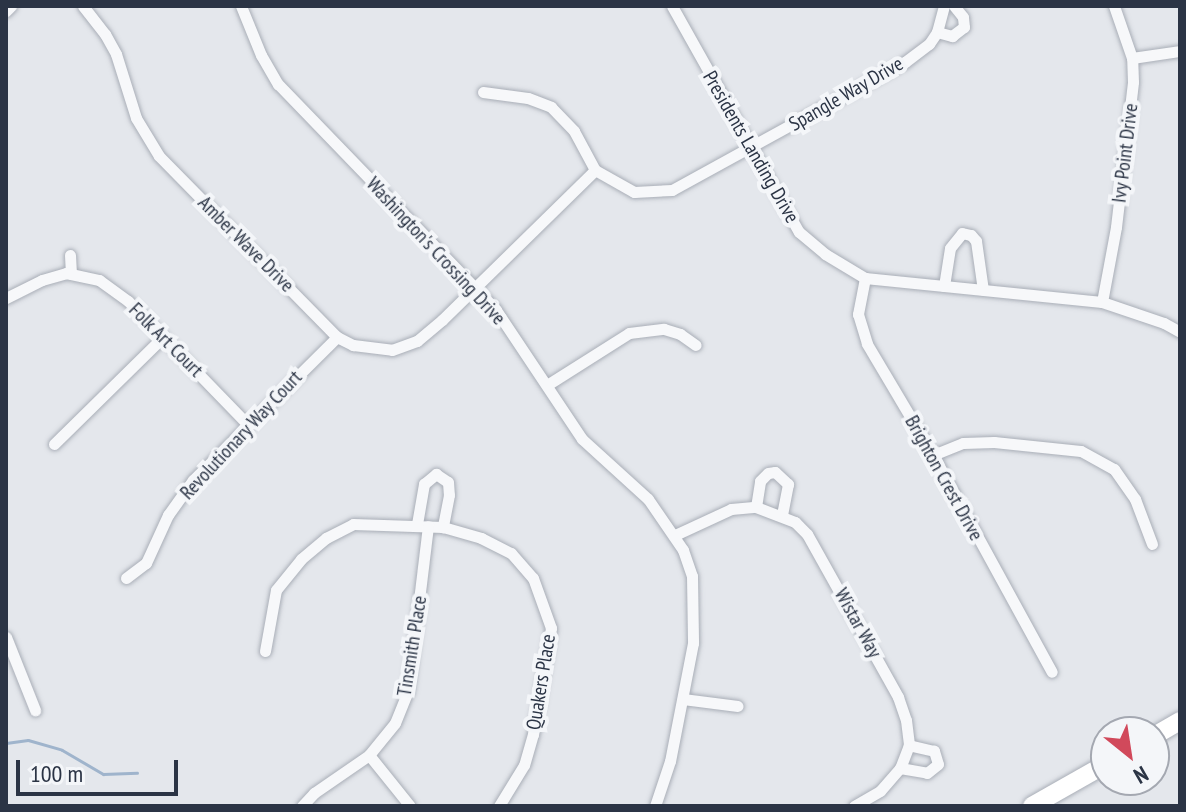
<!DOCTYPE html>
<html>
<head>
<meta charset="utf-8">
<style>
  body { margin:0 }
  #map { position:relative; width:1186px; height:812px; overflow:hidden; background:#e4e7ec; font-family:"PT Sans Narrow",sans-serif }
  div>[style] { position:absolute }
  [style*='--x'] { left:calc(var(--x)*1px); top:calc(var(--y)*1px); width:calc(var(--w)*1px); rotate:calc(var(--a)*1deg) }
  .stream>* { height:3px; margin:-1.5px; padding:0 1.5px; transform-origin:1.5px; border-radius:1.5px; background:#9fb4cc }
  .roads { filter:drop-shadow(0 0 2px #a9aeb7) drop-shadow(0 0 2px #a9aeb7) }
  .minor>* { height:11px; margin:-5.5px; padding:0 5.5px; transform-origin:5.5px; border-radius:5.5px; background:#f7f8fa }
  .primary>* { height:18px; margin:-9px; padding:0 9px; transform-origin:9px; border-radius:9px; background:#fff }
  span { translate:-50% -50%; white-space:nowrap; text-align:center; line-height:1.15; -webkit-text-stroke:8px #f4f6f9; paint-order:stroke }
  .street-label { font-size:20px; color:#2b3445 }
  .frame { position:absolute; inset:0; border:8px solid #2b3445; pointer-events:none }
  .north { position:absolute; left:1090px; top:716px; width:80px; height:80px; box-sizing:border-box; background:#f4f6f9; border:2px solid #a4a8b1; border-radius:50%; rotate:150deg; font-size:22px; font-weight:700; line-height:32px; text-align:center; color:#2b3445 }
  .north::after { content:''; display:block; margin:auto; width:28px; height:36px; background:#d1495b; clip-path:polygon(50% 0,100% 100%,50% 72%,0 100%) }
  .scale { position:absolute; left:16px; top:760px; width:162px; height:36px; box-sizing:border-box; border:4px solid #2b3445; border-top:0; padding-left:10px; font-size:24px; line-height:28px; white-space:nowrap; color:#2b3445; -webkit-text-stroke:6px #f4f6f9; paint-order:stroke }
</style>
</head>
<body>
<div id="map">
  <div class="stream">
    <div style="--x:6;--y:743;--w:22;--a:-8"></div>
    <div style="--x:28;--y:740;--w:35;--a:16"></div>
    <div style="--x:62;--y:750;--w:48;--a:30.3"></div>
    <div style="--x:103;--y:774;--w:34;--a:-2"></div>
  </div>
  <div class="roads">
    <div class="minor">
      <div style="--x:83;--y:6;--w:36;--a:52"></div>
      <div style="--x:105;--y:34;--w:23;--a:61"></div>
      <div style="--x:116;--y:54;--w:67;--a:72.6"></div>
      <div style="--x:136;--y:118;--w:44;--a:58.8"></div>
      <div style="--x:159;--y:156;--w:254;--a:45.5"></div>
      <div style="--x:337;--y:337;--w:18;--a:27"></div>
      <div style="--x:353;--y:345;--w:39;--a:7"></div>
      <div style="--x:392;--y:350;--w:27;--a:-20"></div>
      <div style="--x:417;--y:341;--w:33;--a:-40"></div>
      <div style="--x:442;--y:320;--w:214;--a:-44.4"></div>
      <div style="--x:595;--y:170;--w:45;--a:29.4"></div>
      <div style="--x:634;--y:192;--w:38;--a:-3"></div>
      <div style="--x:672;--y:190;--w:266;--a:-28.8"></div>
      <div style="--x:905;--y:62;--w:30;--a:-37"></div>
      <div style="--x:929;--y:44;--w:14;--a:-56"></div>
      <div style="--x:937;--y:32;--w:27;--a:-75"></div>
      <div style="--x:241;--y:6;--w:53;--a:67.8"></div>
      <div style="--x:261;--y:55;--w:34;--a:60"></div>
      <div style="--x:278;--y:84;--w:314;--a:46"></div>
      <div style="--x:496;--y:310;--w:155;--a:56.3"></div>
      <div style="--x:582;--y:439;--w:89;--a:42.3"></div>
      <div style="--x:648;--y:499;--w:62;--a:55.5"></div>
      <div style="--x:683;--y:550;--w:28;--a:71"></div>
      <div style="--x:692;--y:576;--w:67;--a:89.1"></div>
      <div style="--x:693;--y:643;--w:120;--a:101"></div>
      <div style="--x:670;--y:761;--w:47;--a:108.4"></div>
      <div style="--x:672;--y:6;--w:259;--a:60.7"></div>
      <div style="--x:799;--y:232;--w:34;--a:40"></div>
      <div style="--x:825;--y:254;--w:47;--a:31"></div>
      <div style="--x:865;--y:278;--w:238;--a:5.8"></div>
      <div style="--x:1102;--y:302;--w:65;--a:18.7"></div>
      <div style="--x:1164;--y:323;--w:18;--a:29"></div>
      <div style="--x:6;--y:11;--w:7;--a:-45"></div>
      <div style="--x:937;--y:32;--w:16;--a:15"></div>
      <div style="--x:952;--y:36;--w:15;--a:-37"></div>
      <div style="--x:964;--y:27;--w:10;--a:-96"></div>
      <div style="--x:963;--y:17;--w:14;--a:-129"></div>
      <div style="--x:1132;--y:58;--w:49;--a:-8.3"></div>
      <div style="--x:483;--y:92;--w:45;--a:7.6"></div>
      <div style="--x:528;--y:98;--w:25;--a:21"></div>
      <div style="--x:551;--y:107;--w:33;--a:46"></div>
      <div style="--x:574;--y:131;--w:44;--a:61.7"></div>
      <div style="--x:70;--y:255;--w:19;--a:87"></div>
      <div style="--x:865;--y:278;--w:37;--a:101"></div>
      <div style="--x:858;--y:314;--w:31;--a:73"></div>
      <div style="--x:867;--y:344;--w:129;--a:59.3"></div>
      <div style="--x:933;--y:455;--w:247;--a:61.3"></div>
      <div style="--x:944;--y:286;--w:38;--a:-81"></div>
      <div style="--x:950;--y:248;--w:19;--a:-51"></div>
      <div style="--x:962;--y:233;--w:9;--a:13"></div>
      <div style="--x:971;--y:235;--w:8;--a:50"></div>
      <div style="--x:976;--y:241;--w:49;--a:81.9"></div>
      <div style="--x:6;--y:298;--w:40;--a:-26.6"></div>
      <div style="--x:42;--y:280;--w:25;--a:-16"></div>
      <div style="--x:66;--y:273;--w:34;--a:12"></div>
      <div style="--x:99;--y:280;--w:36;--a:36"></div>
      <div style="--x:128;--y:301;--w:173;--a:45.9"></div>
      <div style="--x:1102;--y:302;--w:76;--a:-79.4"></div>
      <div style="--x:1116;--y:227;--w:146;--a:-83.3"></div>
      <div style="--x:1133;--y:82;--w:24;--a:-92"></div>
      <div style="--x:1132;--y:58;--w:55;--a:-109.1"></div>
      <div style="--x:547;--y:385;--w:97;--a:-32.4"></div>
      <div style="--x:629;--y:333;--w:35;--a:-7"></div>
      <div style="--x:664;--y:329;--w:17;--a:17"></div>
      <div style="--x:680;--y:334;--w:19;--a:35"></div>
      <div style="--x:54;--y:444;--w:153;--a:-44.5"></div>
      <div style="--x:933;--y:455;--w:32;--a:-22"></div>
      <div style="--x:963;--y:443;--w:31;--a:-2"></div>
      <div style="--x:994;--y:442;--w:87;--a:5.9"></div>
      <div style="--x:1081;--y:451;--w:38;--a:29"></div>
      <div style="--x:1114;--y:469;--w:37;--a:55"></div>
      <div style="--x:1135;--y:499;--w:48;--a:69.3"></div>
      <div style="--x:756;--y:507;--w:26;--a:-81"></div>
      <div style="--x:760;--y:481;--w:11;--a:-45"></div>
      <div style="--x:768;--y:473;--w:7;--a:-8"></div>
      <div style="--x:775;--y:472;--w:18;--a:43"></div>
      <div style="--x:788;--y:484;--w:32;--a:101"></div>
      <div style="--x:417;--y:524;--w:41;--a:-80.1"></div>
      <div style="--x:424;--y:484;--w:16;--a:-40"></div>
      <div style="--x:436;--y:474;--w:14;--a:34"></div>
      <div style="--x:448;--y:482;--w:13;--a:86"></div>
      <div style="--x:449;--y:495;--w:33;--a:101"></div>
      <div style="--x:675;--y:535;--w:62;--a:-24.9"></div>
      <div style="--x:731;--y:509;--w:25;--a:-5"></div>
      <div style="--x:756;--y:507;--w:42;--a:21"></div>
      <div style="--x:795;--y:522;--w:17;--a:45"></div>
      <div style="--x:807;--y:534;--w:187;--a:60.8"></div>
      <div style="--x:898;--y:697;--w:24;--a:71"></div>
      <div style="--x:906;--y:720;--w:25;--a:83"></div>
      <div style="--x:909;--y:745;--w:25;--a:111"></div>
      <div style="--x:900;--y:768;--w:30;--a:131"></div>
      <div style="--x:880;--y:791;--w:30;--a:150"></div>
      <div style="--x:126;--y:578;--w:25;--a:-37"></div>
      <div style="--x:146;--y:563;--w:53;--a:-65.4"></div>
      <div style="--x:168;--y:515;--w:43;--a:-54.5"></div>
      <div style="--x:193;--y:480;--w:203;--a:-44.8"></div>
      <div style="--x:6;--y:637;--w:79;--a:68.3"></div>
      <div style="--x:265;--y:651;--w:62;--a:-79.8"></div>
      <div style="--x:276;--y:590;--w:40;--a:-51"></div>
      <div style="--x:301;--y:559;--w:33;--a:-40"></div>
      <div style="--x:326;--y:538;--w:30;--a:-27"></div>
      <div style="--x:353;--y:524;--w:90;--a:1.9"></div>
      <div style="--x:443;--y:527;--w:40;--a:16"></div>
      <div style="--x:481;--y:538;--w:34;--a:27"></div>
      <div style="--x:511;--y:553;--w:33;--a:49"></div>
      <div style="--x:533;--y:578;--w:53;--a:70.2"></div>
      <div style="--x:551;--y:628;--w:108;--a:99.6"></div>
      <div style="--x:533;--y:734;--w:32;--a:106"></div>
      <div style="--x:524;--y:765;--w:48;--a:121.4"></div>
      <div style="--x:683;--y:699;--w:55;--a:7.3"></div>
      <div style="--x:369;--y:755;--w:65;--a:51.2"></div>
      <div style="--x:900;--y:768;--w:27;--a:10"></div>
      <div style="--x:927;--y:773;--w:14;--a:-39"></div>
      <div style="--x:938;--y:764;--w:14;--a:-107"></div>
      <div style="--x:934;--y:751;--w:26;--a:-167"></div>
      <div style="--x:302;--y:806;--w:18;--a:-47"></div>
      <div style="--x:314;--y:793;--w:67;--a:-34.6"></div>
      <div style="--x:369;--y:755;--w:41;--a:-50.9"></div>
      <div style="--x:395;--y:723;--w:35;--a:-68"></div>
      <div style="--x:408;--y:691;--w:166;--a:-83.1"></div>
    </div>
    <div class="primary">
      <div style="--x:1154;--y:736;--w:30;--a:-30"></div>
      <div style="--x:1032;--y:806;--w:85;--a:-29.6"></div>
    </div>
  </div>
  <div class="street-label">
    <span style="left:846px;top:94px;rotate:-30deg">Spangle Way Drive</span>
    <span style="left:751px;top:147px;rotate:60deg">Presidents Landing Drive</span>
    <span style="left:1125px;top:153px;rotate:-83deg">Ivy Point Drive</span>
    <span style="left:246px;top:244px;rotate:45deg">Amber Wave Drive</span>
    <span style="left:436px;top:251px;rotate:47deg">Washington's Crossing Drive</span>
    <span style="left:166px;top:340px;rotate:45deg">Folk Art Court</span>
    <span style="left:241px;top:435px;rotate:-47deg">Revolutionary Way Court</span>
    <span style="left:944px;top:478px;rotate:61deg">Brighton Crest Drive</span>
    <span style="left:858px;top:623px;rotate:61deg">Wistar Way</span>
    <span style="left:412px;top:646px;rotate:-81deg">Tinsmith Place</span>
    <span style="left:541px;top:682px;rotate:-81deg">Quakers Place</span>
  </div>
  <div class="frame"></div>
  <div class="north">N</div>
  <div class="scale">100 m</div>
</div>
</body>
</html>
